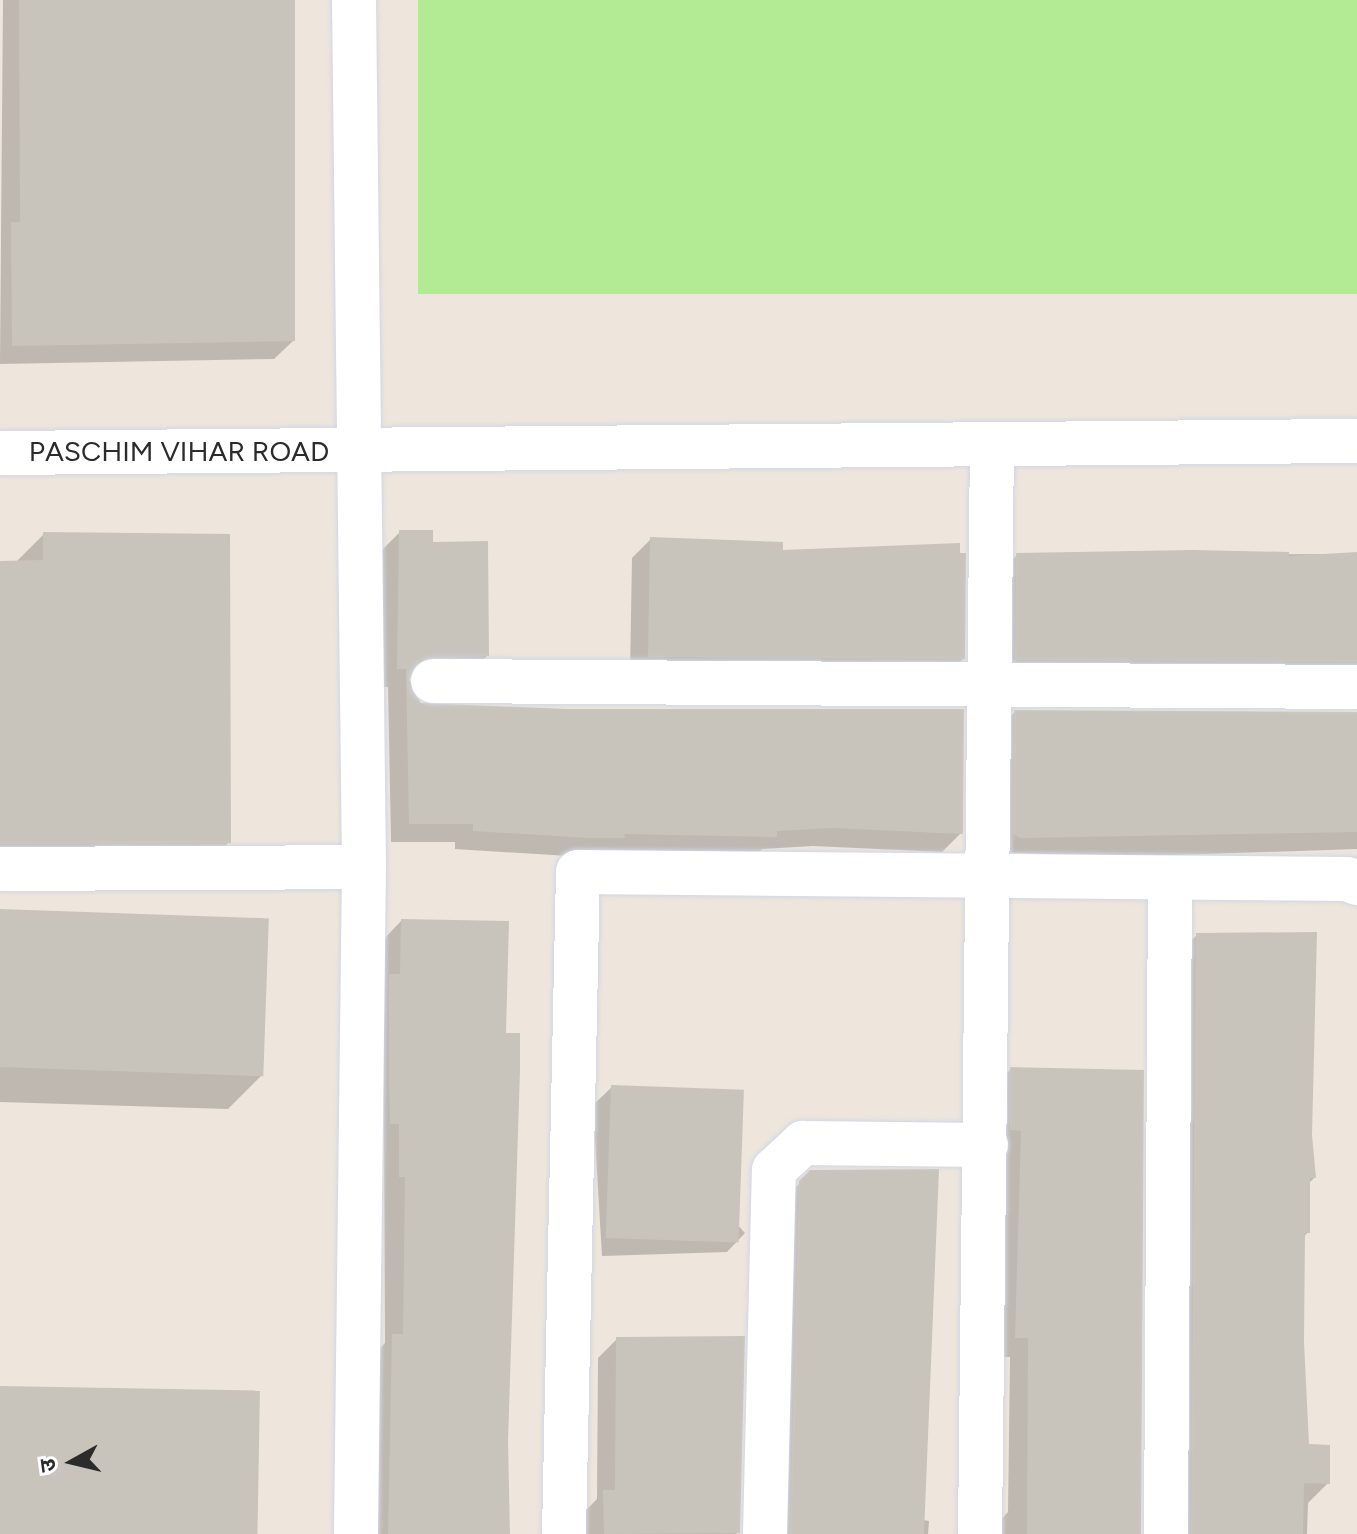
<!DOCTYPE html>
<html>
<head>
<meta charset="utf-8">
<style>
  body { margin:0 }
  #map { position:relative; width:1357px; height:1534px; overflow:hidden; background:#eee6dc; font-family:Figtree,"Noto Sans Devanagari",sans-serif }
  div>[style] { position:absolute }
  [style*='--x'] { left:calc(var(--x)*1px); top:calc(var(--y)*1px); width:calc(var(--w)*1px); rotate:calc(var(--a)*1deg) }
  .green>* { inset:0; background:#b3ea94; transform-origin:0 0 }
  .shadow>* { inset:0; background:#0003 }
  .building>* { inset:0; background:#c9c4bb; transform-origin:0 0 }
  .roads { filter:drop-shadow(0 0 2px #d1d6e5) drop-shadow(0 0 2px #d1d6e5) }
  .minor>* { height:44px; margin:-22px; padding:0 22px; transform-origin:22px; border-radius:22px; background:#fff }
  span { translate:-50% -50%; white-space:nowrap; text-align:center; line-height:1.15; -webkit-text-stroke:8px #fff; paint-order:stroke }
  .street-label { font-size:28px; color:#2b2b2b }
  .north { position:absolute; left:32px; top:1422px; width:80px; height:80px; -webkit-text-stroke:6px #fff; paint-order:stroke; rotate:262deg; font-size:22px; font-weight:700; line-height:32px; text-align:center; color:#2b2b2b }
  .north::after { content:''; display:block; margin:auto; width:28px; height:36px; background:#2b2b2b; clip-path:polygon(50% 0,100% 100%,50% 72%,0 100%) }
</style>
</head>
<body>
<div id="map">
  <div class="green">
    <div style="left:418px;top:0;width:939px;height:294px"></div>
  </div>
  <div class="shadow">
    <div style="clip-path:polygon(3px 0,291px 0,293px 341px,274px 359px,0 364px)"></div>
    <div style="clip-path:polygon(400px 532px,431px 544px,487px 656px,468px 674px,408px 677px,420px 705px,961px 833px,942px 852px,813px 846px,762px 849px,756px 855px,569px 856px,455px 849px,455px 842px,391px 842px,388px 687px,379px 687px,381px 551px)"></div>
    <div style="clip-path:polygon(44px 534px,229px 842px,195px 877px,0 881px,0 563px,15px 563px)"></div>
    <div style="clip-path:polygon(651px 539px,781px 552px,963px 659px,944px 678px,630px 675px,632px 558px)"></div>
    <div style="clip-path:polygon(1357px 554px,1357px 695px,995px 680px,996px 576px,1017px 555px)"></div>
    <div style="clip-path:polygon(1015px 712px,1357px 714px,1357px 849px,1116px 857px,995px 852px,996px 731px)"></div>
    <div style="clip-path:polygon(0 911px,263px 1074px,228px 1109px,0 1102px)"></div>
    <div style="clip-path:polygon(401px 921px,504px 1035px,508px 1534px,370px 1534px,374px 1354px,385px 1343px,383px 940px)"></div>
    <div style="clip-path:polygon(1197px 935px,1310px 1135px,1314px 1178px,1308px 1184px,1308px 1232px,1303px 1238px,1302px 1342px,1307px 1446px,1328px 1483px,1308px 1503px,1307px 1534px,1173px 1534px,1177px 954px)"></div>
    <div style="clip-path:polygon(1011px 1069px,1139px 1534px,998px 1534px,998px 1523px,1008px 1512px,1010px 1357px,997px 1357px,992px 1088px)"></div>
    <div style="clip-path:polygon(612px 1087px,745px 1233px,727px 1252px,602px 1256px,593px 1105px)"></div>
    <div style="clip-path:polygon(811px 1172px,923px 1520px,929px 1521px,928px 1534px,772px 1534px,781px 1202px)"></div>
    <div style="clip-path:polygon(617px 1339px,738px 1532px,736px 1534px,586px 1534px,585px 1511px,597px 1499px,598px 1358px)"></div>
  </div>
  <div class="building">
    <div style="clip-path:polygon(19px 0,295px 0,295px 341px,12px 346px,11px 222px,20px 222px)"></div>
    <div style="clip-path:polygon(399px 530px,433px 530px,433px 542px,488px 541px,489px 656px,420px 660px,408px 682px,421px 703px,568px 709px,964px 709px,963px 834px,833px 828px,777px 831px,777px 837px,624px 834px,625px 838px,589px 838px,473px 831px,473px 824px,409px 824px,406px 669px,397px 669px)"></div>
    <div style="clip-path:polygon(43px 532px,230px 534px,231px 843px,0 844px,0 561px,43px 560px)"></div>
    <div style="clip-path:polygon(650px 537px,783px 542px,783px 550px,960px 543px,960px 553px,966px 553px,965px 659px,648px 657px)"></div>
    <div style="clip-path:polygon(1193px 550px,1289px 552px,1289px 556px,1357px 552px,1357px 662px,1015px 660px,1016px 553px)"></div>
    <div style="clip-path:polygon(1014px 710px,1357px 712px,1357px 832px,1020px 838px,1013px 834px)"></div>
    <div style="left:0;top:909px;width:269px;height:158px;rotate:2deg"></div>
    <div style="clip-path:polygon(401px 919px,509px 921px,506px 1033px,520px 1033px,520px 1071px,508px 1441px,510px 1534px,388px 1534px,392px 1334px,403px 1334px,405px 1177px,399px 1177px,399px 1124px,390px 1124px,389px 1079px,389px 974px,400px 974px)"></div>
    <div style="clip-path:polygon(1317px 932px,1312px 1135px,1316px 1178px,1310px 1178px,1310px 1233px,1305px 1233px,1304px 1342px,1309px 1444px,1330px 1445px,1330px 1484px,1304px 1483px,1303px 1534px,1191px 1534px,1196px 933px)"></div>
    <div style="clip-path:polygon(1010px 1067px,1144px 1070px,1141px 1534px,1027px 1534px,1028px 1338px,1015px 1338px,1021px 1131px,1010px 1130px)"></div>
    <div style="left:611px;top:1085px;width:133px;height:153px;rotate:2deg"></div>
    <div style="clip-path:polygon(939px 1169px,924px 1534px,790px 1534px,799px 1181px,810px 1170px)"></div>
    <div style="clip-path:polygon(745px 1336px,740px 1533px,604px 1534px,603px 1490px,615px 1490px,616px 1337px)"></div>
    <div style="left:0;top:1386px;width:260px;height:148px;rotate:1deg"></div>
  </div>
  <div class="roads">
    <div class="minor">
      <div style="--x:354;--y:0;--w:867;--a:89.34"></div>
      <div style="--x:364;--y:867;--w:667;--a:90.69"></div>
      <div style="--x:0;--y:453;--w:1357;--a:-0.51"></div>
      <div style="--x:433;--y:681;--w:924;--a:0.37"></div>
      <div style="--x:0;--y:869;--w:364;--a:-0.3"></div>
      <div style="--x:564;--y:1534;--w:662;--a:-88.79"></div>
      <div style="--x:578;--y:872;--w:769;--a:0.52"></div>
      <div style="--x:1347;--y:879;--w:11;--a:22"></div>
      <div style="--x:765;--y:1534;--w:364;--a:-88.6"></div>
      <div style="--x:774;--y:1170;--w:40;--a:-43"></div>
      <div style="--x:803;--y:1143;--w:183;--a:0.6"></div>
      <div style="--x:980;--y:1534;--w:1090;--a:-89.37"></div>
      <div style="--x:1166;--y:1534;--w:656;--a:-89.65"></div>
    </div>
  </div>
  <div class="street-label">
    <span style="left:179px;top:451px">PASCHIM VIHAR ROAD</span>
  </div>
  <div class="north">उ</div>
</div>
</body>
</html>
